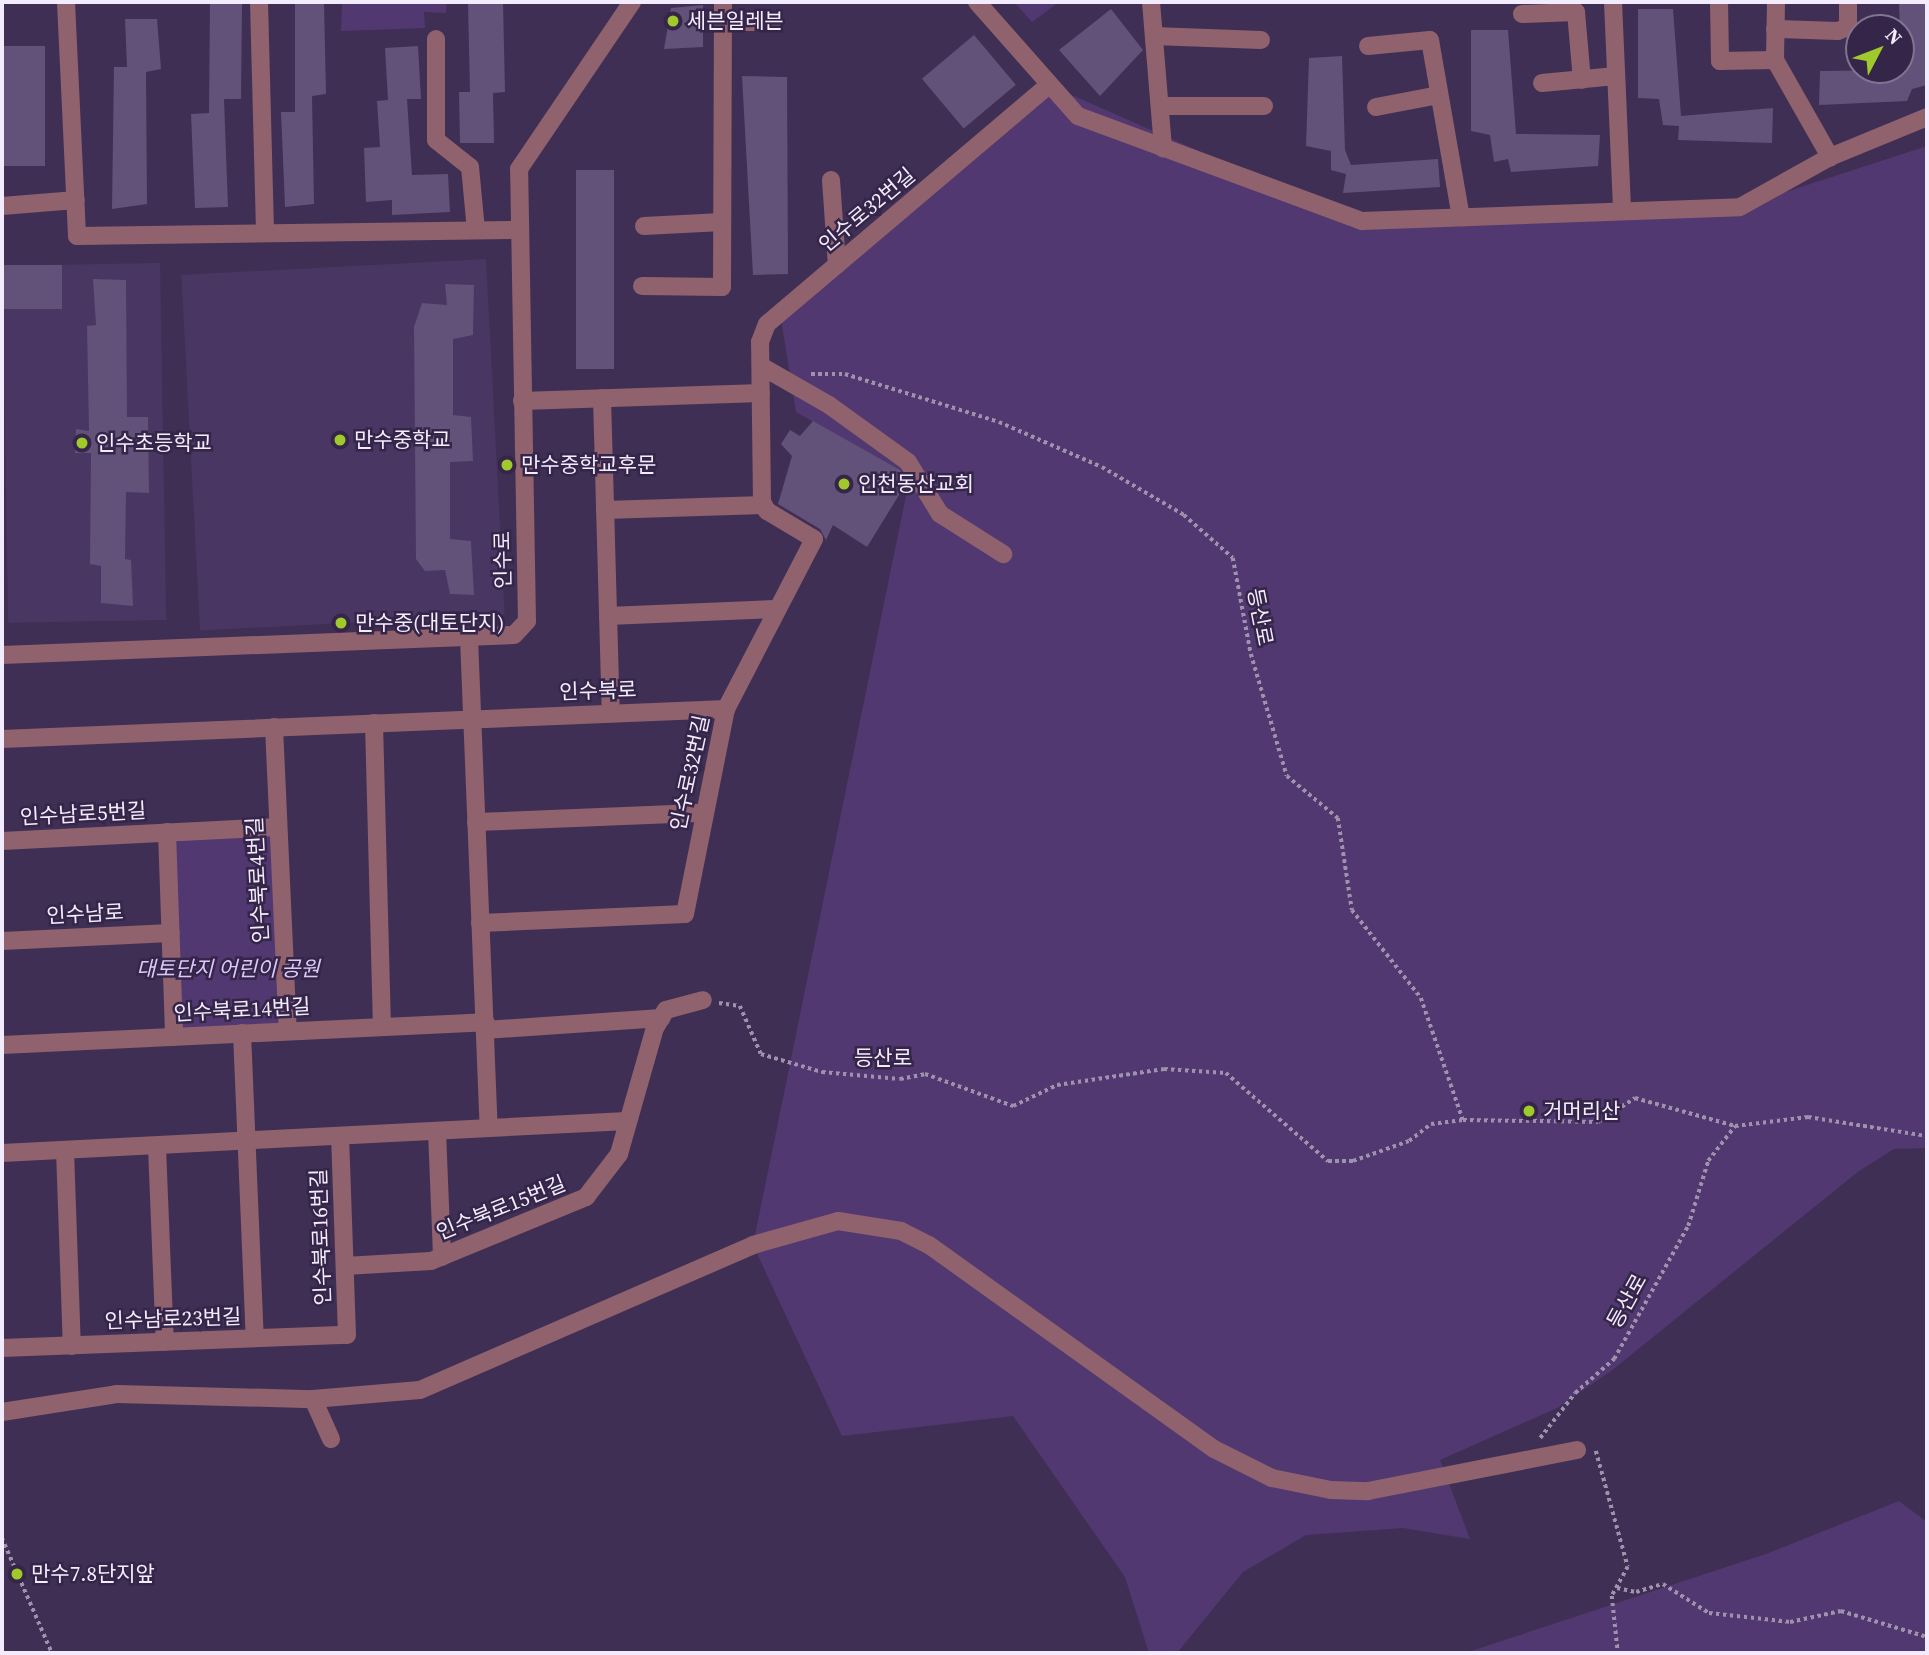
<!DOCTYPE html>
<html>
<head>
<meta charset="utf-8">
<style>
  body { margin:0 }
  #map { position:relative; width:1929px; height:1655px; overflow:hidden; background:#402f54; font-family:"Source Serif 4","Noto Sans KR",serif }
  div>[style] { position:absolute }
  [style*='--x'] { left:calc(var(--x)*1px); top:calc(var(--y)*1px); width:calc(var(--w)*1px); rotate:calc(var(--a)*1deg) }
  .built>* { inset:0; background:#4a3662; transform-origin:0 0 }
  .green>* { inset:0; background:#523870; transform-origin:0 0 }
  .building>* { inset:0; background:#625179; transform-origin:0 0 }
  .path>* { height:3.5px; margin-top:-1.75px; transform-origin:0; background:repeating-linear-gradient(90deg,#9e92ad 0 3.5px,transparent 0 7px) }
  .minor>* { height:18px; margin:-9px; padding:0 9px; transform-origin:9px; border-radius:9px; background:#90626d }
  .dots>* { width:19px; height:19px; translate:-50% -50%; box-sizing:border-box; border:4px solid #352549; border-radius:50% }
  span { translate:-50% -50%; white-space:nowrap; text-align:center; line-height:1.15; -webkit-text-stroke:5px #352549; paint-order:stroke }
  .poi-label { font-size:21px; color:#f3ebfe }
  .left { translate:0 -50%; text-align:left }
  .street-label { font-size:21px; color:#f3ebfe }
  .park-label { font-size:21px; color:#ddc9f8; font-style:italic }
  .frame { position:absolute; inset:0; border:4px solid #f3ebfe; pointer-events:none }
  .north { position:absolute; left:1845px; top:14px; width:70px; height:70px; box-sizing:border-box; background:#352549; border:2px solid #817491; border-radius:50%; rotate:48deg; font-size:19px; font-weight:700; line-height:28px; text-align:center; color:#f3ebfe }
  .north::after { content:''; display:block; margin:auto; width:24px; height:32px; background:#a0c92c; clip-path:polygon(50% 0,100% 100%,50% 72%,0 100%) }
</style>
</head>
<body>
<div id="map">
  <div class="built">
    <div style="left:486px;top:259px;width:356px;height:305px;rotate:87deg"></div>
    <div style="left:160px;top:263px;width:357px;height:158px;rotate:89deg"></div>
  </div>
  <div class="green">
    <div style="clip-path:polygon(342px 2px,447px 2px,446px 13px,424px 12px,425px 28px,341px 31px)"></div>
    <div style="clip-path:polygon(1014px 2px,1059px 2px,1032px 22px)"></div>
    <div style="clip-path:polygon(1049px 85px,1344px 215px,1740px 207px,1927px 146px,1927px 1148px,1894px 1149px,1859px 1171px,1611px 1371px,1557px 1408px,1440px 1460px,1470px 1539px,1403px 1528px,1306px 1535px,1243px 1572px,1177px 1653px,1149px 1653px,1125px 1577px,1013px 1416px,842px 1436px,753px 1245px,910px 476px,796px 412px,780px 313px)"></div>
    <div style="left:278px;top:827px;width:204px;height:111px;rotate:87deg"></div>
    <div style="clip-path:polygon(1899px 1501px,1927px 1522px,1927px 1653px,1465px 1653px,1766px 1554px)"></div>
  </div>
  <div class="building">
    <div style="clip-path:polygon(210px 2px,242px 2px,241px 99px,224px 99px,228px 207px,195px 208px,191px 114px,209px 113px)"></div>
    <div style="clip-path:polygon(295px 2px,324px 2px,326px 94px,312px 96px,314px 204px,285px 207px,281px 112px,295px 112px)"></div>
    <div style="clip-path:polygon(468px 2px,503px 2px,505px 92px,493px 93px,494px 143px,460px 143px,459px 92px,470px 92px)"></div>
    <div style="clip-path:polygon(1899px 2px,1927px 2px,1927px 85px,1912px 89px,1907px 101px,1819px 105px,1820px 71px,1901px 70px)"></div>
    <div style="clip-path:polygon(703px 5px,703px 47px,664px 49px,671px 8px)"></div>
    <div style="clip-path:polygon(1111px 9px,1143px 50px,1100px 96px,1059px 50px)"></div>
    <div style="clip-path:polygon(1638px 9px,1673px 9px,1681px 116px,1773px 108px,1772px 143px,1678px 140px,1679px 126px,1663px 125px,1659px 99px,1638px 98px)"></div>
    <div style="clip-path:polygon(125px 19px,157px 19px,161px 69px,146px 72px,147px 204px,112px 209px,114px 67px,127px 67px)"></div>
    <div style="clip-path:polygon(1471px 30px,1508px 30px,1516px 134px,1600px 135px,1598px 166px,1511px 172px,1508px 159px,1494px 162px,1490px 135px,1471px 131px)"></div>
    <div style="left:974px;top:35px;width:65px;height:68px;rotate:50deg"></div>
    <div style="left:2px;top:46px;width:43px;height:120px"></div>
    <div style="clip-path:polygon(418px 46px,421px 99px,407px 99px,412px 175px,448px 174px,450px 212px,392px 215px,392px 200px,366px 202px,364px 148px,380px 147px,377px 101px,388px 100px,385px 48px)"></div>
    <div style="clip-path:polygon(1342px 56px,1345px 150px,1351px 165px,1438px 159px,1440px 187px,1343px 193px,1346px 174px,1331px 170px,1331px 151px,1306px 146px,1309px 58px)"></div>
    <div style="clip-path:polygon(742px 76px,787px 77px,788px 274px,753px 275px)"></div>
    <div style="left:576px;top:170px;width:38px;height:199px"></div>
    <div style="left:2px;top:265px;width:60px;height:44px"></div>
    <div style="clip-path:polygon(93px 279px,126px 280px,127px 417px,148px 417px,149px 493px,126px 492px,125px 559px,131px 560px,133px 606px,101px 603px,101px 566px,90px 564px,91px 453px,75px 453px,76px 429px,89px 431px,87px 326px,96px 325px)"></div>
    <div style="clip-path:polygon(445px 284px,474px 285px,473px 335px,453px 339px,453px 415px,471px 417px,473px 461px,450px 462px,450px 539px,471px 541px,474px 595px,450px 594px,445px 570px,425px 571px,416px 559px,414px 327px,422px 303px,447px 305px)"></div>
    <div style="clip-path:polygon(813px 421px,900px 470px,907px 482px,867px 547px,833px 525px,826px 540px,820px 529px,778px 504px,792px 456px,781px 444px,790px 430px,800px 436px)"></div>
  </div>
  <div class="path">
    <div style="--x:811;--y:374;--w:34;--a:0"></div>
    <div style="--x:845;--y:374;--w:161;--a:17.3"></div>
    <div style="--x:999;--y:422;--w:112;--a:23.6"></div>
    <div style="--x:1102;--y:467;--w:95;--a:30.3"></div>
    <div style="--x:1184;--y:515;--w:65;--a:41.3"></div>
    <div style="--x:1233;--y:558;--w:98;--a:79.4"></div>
    <div style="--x:1251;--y:654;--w:127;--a:73.6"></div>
    <div style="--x:1287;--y:776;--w:66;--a:39.5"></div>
    <div style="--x:1338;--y:818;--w:93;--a:81.3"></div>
    <div style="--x:1352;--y:910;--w:112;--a:51.9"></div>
    <div style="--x:1421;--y:998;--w:129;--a:71"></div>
    <div style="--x:1463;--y:1120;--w:135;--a:0.8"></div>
    <div style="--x:1598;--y:1122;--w:44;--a:-33"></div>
    <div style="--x:1635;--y:1098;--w:104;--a:15.6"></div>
    <div style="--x:719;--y:1003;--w:21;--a:8"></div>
    <div style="--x:740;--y:1006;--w:52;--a:66.4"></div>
    <div style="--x:761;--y:1054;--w:64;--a:16.4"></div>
    <div style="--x:822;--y:1072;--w:78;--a:5.1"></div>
    <div style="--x:900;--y:1079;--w:25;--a:-11"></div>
    <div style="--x:925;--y:1074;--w:94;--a:20"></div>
    <div style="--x:1013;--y:1106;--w:49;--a:-25.5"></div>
    <div style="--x:1057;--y:1085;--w:108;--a:-8.5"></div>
    <div style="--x:1164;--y:1069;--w:62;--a:3.7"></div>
    <div style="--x:1226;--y:1073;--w:135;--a:40.8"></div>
    <div style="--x:1328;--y:1161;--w:25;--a:0"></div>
    <div style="--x:1353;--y:1161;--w:59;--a:-19.7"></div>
    <div style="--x:1409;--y:1141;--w:28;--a:-38"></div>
    <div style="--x:1431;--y:1124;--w:32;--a:-7"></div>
    <div style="--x:1540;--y:1438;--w:57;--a:-52.1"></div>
    <div style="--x:1575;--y:1393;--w:52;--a:-41.1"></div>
    <div style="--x:1614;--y:1359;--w:152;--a:-60.9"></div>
    <div style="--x:1688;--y:1226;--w:68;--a:-72.9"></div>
    <div style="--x:1708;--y:1161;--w:44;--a:-52.4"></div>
    <div style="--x:1735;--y:1126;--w:74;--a:-7"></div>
    <div style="--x:1808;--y:1117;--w:121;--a:9.1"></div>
    <div style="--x:1596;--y:1451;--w:120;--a:74.6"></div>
    <div style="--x:1628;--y:1567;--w:33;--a:119"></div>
    <div style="--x:1612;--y:1596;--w:57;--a:84"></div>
    <div style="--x:2;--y:1538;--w:125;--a:66.5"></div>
    <div style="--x:1617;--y:1588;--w:19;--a:12"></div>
    <div style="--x:1636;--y:1592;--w:28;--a:-17"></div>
    <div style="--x:1663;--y:1584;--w:54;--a:32.2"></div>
    <div style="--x:1709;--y:1613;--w:81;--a:6.3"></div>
    <div style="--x:1790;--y:1622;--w:52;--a:-12.2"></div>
    <div style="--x:1841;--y:1611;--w:90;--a:16.8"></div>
  </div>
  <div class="minor">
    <div style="--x:66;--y:2;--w:234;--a:87.3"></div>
    <div style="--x:77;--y:236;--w:441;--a:-0.8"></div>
    <div style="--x:259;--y:2;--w:231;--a:88.5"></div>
    <div style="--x:977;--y:2;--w:152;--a:48.5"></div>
    <div style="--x:1078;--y:116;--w:303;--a:20.3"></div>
    <div style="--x:1362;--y:221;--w:378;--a:-2.1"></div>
    <div style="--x:1740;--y:207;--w:103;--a:-29.1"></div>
    <div style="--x:1830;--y:157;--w:105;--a:-22.4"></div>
    <div style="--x:1151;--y:2;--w:147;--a:85.3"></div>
    <div style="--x:1613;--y:2;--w:209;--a:87.5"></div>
    <div style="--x:1719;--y:2;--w:59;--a:89"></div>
    <div style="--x:1720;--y:61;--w:55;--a:-1"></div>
    <div style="--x:1776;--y:2;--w:58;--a:91"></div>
    <div style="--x:1775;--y:60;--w:112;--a:60.4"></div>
    <div style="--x:1522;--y:14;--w:54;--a:-2.1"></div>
    <div style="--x:1576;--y:12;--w:68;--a:85"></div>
    <div style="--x:723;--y:22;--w:49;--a:0"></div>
    <div style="--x:1775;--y:29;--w:63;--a:1.8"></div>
    <div style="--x:1838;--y:31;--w:11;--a:-22"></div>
    <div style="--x:1848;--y:27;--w:25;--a:-90"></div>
    <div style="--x:1154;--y:36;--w:107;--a:2.1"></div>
    <div style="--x:436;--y:39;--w:101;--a:90"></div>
    <div style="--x:436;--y:140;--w:43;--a:38.5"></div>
    <div style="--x:470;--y:167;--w:63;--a:84.6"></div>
    <div style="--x:1368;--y:46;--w:62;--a:-5.5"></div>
    <div style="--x:1430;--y:40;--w:180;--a:80.1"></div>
    <div style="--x:1542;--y:83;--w:74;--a:-5.4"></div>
    <div style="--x:1160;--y:106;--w:104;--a:0"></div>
    <div style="--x:1376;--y:107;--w:64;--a:-10.8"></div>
    <div style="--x:831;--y:180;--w:85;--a:86"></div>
    <div style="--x:2;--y:206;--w:74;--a:-4.6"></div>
    <div style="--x:644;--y:226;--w:78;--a:-2.9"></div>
    <div style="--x:642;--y:286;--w:80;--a:0.7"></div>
    <div style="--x:722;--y:287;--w:285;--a:-89.8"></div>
    <div style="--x:761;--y:366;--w:78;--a:29.8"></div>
    <div style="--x:829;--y:405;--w:97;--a:35.8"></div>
    <div style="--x:908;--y:462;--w:61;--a:58.4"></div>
    <div style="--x:940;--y:514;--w:75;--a:32.4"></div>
    <div style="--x:602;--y:398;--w:315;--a:88.4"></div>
    <div style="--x:522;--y:401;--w:239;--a:-1.9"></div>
    <div style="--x:605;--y:510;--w:159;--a:-1.8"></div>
    <div style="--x:608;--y:616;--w:167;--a:-2.4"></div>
    <div style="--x:469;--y:638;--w:489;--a:87.7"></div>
    <div style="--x:2;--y:655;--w:512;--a:-2.24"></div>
    <div style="--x:514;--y:635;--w:19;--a:-47"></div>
    <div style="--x:527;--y:621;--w:452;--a:-91"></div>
    <div style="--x:519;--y:169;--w:202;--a:-55.9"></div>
    <div style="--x:374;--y:723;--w:303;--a:88.5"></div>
    <div style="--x:274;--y:727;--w:304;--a:87.4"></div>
    <div style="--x:2;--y:739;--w:725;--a:-2.37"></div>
    <div style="--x:476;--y:822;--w:228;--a:-2.3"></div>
    <div style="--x:167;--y:832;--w:205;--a:88"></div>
    <div style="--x:2;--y:841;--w:276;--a:-2.9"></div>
    <div style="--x:480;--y:923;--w:205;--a:-2.5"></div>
    <div style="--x:685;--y:914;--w:209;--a:-78.7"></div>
    <div style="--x:726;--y:709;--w:191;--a:-62.6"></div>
    <div style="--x:814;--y:539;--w:55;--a:-149.2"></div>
    <div style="--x:767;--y:511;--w:10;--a:-119"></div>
    <div style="--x:762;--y:502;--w:160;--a:-90.7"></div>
    <div style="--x:760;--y:342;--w:19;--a:-69"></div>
    <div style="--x:767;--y:324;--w:370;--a:-40.3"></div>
    <div style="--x:2;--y:941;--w:169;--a:-2.7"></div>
    <div style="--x:485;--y:1030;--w:177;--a:-3.9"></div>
    <div style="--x:242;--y:1033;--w:305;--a:87.6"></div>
    <div style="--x:2;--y:1045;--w:484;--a:-2.7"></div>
    <div style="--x:437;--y:1131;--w:126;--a:87.7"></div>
    <div style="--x:157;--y:1147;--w:195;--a:87.7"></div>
    <div style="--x:65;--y:1150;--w:196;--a:88"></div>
    <div style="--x:2;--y:1153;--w:626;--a:-2.93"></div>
    <div style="--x:345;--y:1266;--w:86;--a:-3.3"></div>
    <div style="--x:431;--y:1261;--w:168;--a:-22.4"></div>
    <div style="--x:586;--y:1197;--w:54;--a:-52.5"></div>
    <div style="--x:619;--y:1154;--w:131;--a:-74.1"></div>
    <div style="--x:655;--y:1028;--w:21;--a:-59"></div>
    <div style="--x:666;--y:1010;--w:38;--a:-15"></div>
    <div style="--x:2;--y:1348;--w:345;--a:-2.2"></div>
    <div style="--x:347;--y:1335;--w:197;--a:-92"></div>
    <div style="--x:313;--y:1399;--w:44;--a:65.8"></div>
    <div style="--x:2;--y:1412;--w:116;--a:-8.9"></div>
    <div style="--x:117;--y:1394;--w:196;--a:1.5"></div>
    <div style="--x:313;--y:1399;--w:107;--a:-4.8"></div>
    <div style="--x:420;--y:1390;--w:363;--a:-23.5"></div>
    <div style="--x:753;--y:1245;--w:88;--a:-15.8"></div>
    <div style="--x:838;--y:1221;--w:64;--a:9"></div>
    <div style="--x:901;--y:1231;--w:31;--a:27"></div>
    <div style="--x:929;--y:1245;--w:350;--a:35.6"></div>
    <div style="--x:1214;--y:1449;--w:65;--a:26.6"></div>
    <div style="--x:1272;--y:1478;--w:60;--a:11.5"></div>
    <div style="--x:1331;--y:1490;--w:37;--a:2"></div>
    <div style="--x:1368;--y:1491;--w:213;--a:-11.1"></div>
  </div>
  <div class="dots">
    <div style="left:673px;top:21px;background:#a0c92c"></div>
    <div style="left:340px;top:440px;background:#a0c92c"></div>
    <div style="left:82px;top:443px;background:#a0c92c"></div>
    <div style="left:507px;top:465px;background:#a0c92c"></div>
    <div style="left:844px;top:484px;background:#a0c92c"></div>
    <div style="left:341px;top:623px;background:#a0c92c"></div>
    <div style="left:1529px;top:1111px;background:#a0c92c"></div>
    <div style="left:17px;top:1574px;background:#a0c92c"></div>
  </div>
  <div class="poi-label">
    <span class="left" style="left:687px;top:21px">세븐일레븐</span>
    <span class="left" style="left:354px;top:440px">만수중학교</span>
    <span class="left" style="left:96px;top:443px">인수초등학교</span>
    <span class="left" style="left:521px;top:465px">만수중학교후문</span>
    <span class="left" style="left:858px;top:484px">인천동산교회</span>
    <span class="left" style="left:355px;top:623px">만수중(대토단지)</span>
    <span class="left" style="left:1543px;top:1111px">거머리산</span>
    <span class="left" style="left:31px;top:1574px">만수7.8단지앞</span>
  </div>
  <div class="street-label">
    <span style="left:867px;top:210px;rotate:-40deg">인수로32번길</span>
    <span style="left:503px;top:560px;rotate:-91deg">인수로</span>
    <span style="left:1260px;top:617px;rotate:79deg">등산로</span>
    <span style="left:598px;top:691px;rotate:-2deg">인수북로</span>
    <span style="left:690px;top:773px;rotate:-78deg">인수로32번길</span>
    <span style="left:83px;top:814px;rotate:-3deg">인수남로5번길</span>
    <span style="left:258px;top:880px;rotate:-93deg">인수북로4번길</span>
    <span style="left:85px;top:914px;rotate:-3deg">인수남로</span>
    <span style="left:242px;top:1010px;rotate:-3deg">인수북로14번길</span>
    <span style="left:883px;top:1058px">등산로</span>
    <span style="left:501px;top:1208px;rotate:-22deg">인수북로15번길</span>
    <span style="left:321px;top:1237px;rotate:-92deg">인수북로16번길</span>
    <span style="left:1627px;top:1301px;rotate:-61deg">등산로</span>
    <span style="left:173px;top:1319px;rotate:-2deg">인수남로23번길</span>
  </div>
  <div class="park-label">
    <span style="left:228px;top:969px">대토단지 어린이 공원</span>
  </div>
  <div class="frame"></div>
  <div class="north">N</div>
</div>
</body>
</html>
